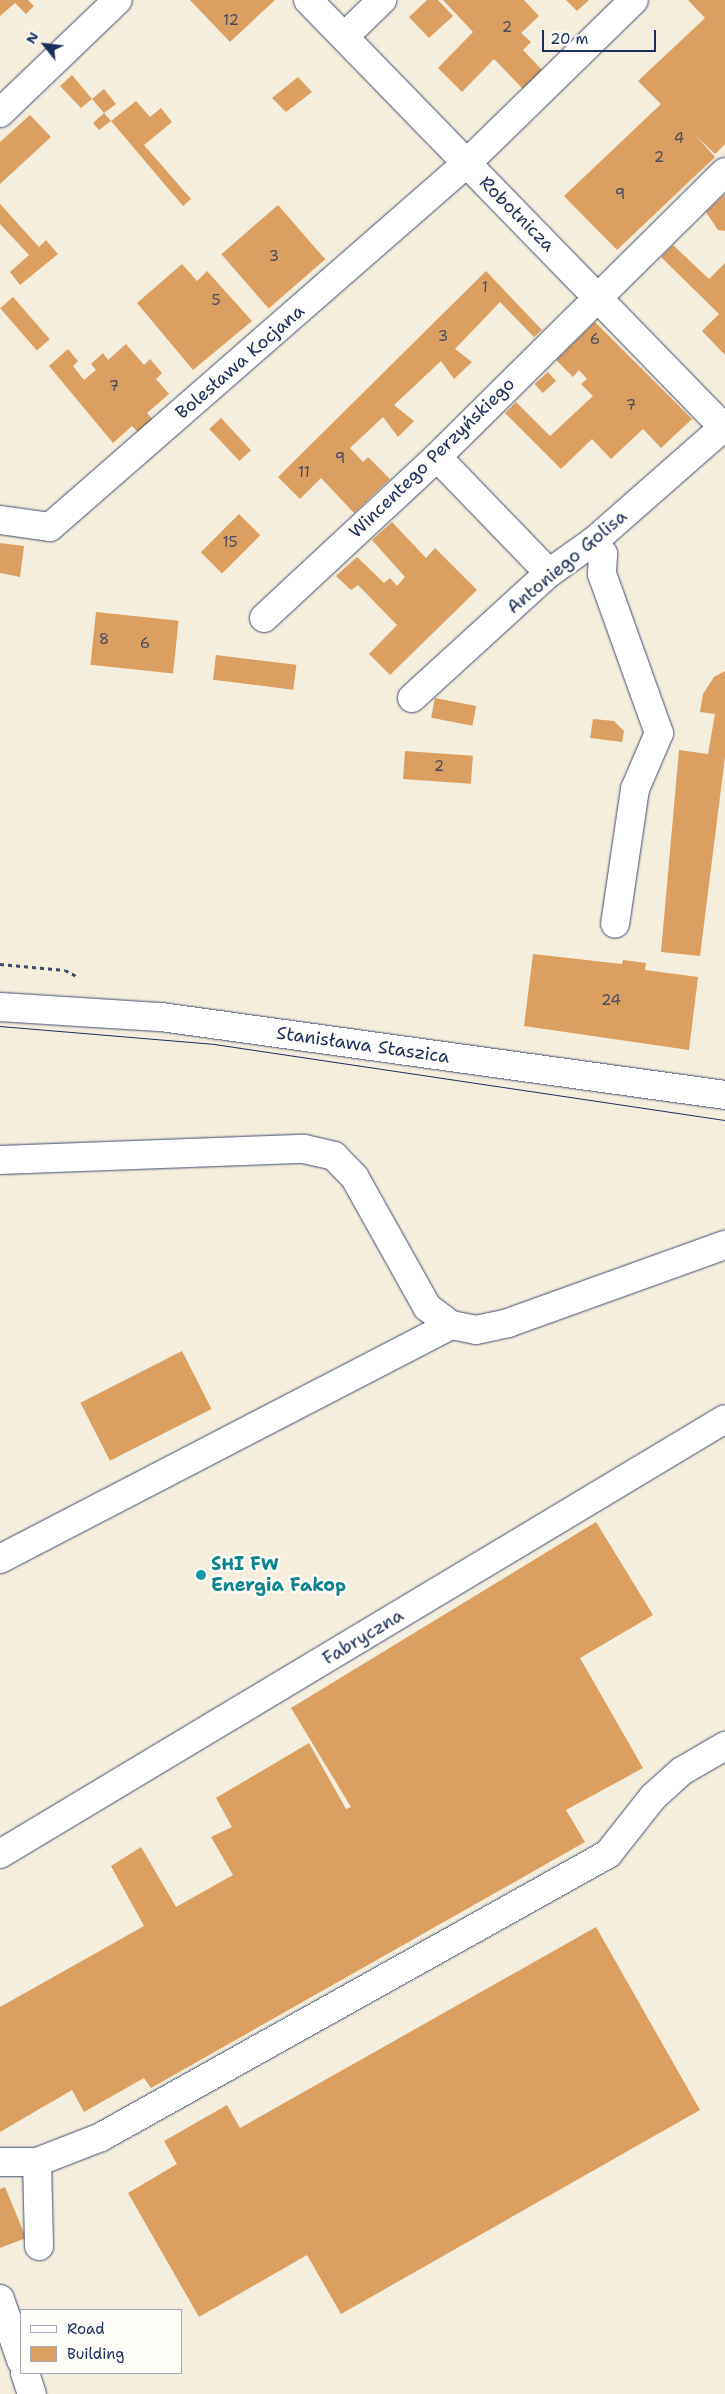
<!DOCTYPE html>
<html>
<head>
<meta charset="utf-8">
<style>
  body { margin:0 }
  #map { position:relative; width:725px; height:2394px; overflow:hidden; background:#f6eedc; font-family:"Shantell Sans",sans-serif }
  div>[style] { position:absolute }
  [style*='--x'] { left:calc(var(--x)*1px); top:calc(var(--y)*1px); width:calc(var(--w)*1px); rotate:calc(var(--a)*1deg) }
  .building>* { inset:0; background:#da9f61; transform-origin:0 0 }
  .path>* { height:3px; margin-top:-1.5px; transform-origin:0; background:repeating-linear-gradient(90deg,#3c4c71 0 4px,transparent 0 8px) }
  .roads { filter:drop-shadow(0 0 1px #3c4c71) drop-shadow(0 0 1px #3c4c71) }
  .minor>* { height:28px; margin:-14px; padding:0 14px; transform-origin:14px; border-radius:14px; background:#fff }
  .tram>* { height:1px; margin:-0.5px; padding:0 0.5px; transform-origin:0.5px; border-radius:0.5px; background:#1b2f5e }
  .dots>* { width:14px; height:14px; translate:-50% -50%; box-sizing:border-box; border:2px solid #fdfcf7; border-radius:50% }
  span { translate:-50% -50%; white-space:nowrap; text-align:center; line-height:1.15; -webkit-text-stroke:5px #fdfcf7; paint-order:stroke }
  .number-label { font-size:15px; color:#4b4b5f }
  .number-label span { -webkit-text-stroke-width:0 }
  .street-label { font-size:18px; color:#1b2f5e }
  .culture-label { font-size:18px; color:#0d838f; font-weight:700 }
  .left { translate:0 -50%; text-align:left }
  .legend { position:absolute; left:20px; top:2309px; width:162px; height:65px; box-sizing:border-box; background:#fdfcf7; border:1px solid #a3aaba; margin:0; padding:6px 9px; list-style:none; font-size:15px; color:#1b2f5e }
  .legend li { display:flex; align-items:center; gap:10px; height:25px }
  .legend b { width:25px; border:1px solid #a3aaba }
  .north { position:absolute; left:20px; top:20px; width:50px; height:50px; -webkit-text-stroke:4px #fdfcf7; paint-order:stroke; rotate:299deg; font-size:14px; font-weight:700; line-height:20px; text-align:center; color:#1b2f5e }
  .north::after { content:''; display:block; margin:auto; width:18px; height:22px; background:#1b2f5e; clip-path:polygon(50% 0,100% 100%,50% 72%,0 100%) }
  .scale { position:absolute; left:542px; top:30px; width:114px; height:22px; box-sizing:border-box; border:2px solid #1b2f5e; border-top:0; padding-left:6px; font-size:15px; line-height:18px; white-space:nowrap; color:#1b2f5e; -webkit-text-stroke:4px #fdfcf7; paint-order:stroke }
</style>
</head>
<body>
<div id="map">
  <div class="building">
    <div style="clip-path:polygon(0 0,28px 0,34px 6px,26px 14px,15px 3px,0 16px)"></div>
    <div style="clip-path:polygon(190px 0,275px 0,230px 42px)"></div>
    <div style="clip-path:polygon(427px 0,438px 0,453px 16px,429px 38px,409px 17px)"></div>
    <div style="clip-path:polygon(443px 0,524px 0,539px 16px,521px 33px,531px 42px,523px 50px,543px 71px,524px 90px,494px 59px,462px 92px,438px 68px,473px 32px)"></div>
    <div style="clip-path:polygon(566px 0,589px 0,577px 11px)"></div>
    <div style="clip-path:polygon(688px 0,725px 0,725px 144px,715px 154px,695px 135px,715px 157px,617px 250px,564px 196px,661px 104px,638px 81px,705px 18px)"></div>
    <div style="clip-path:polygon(72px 75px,92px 99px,81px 108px,60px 86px)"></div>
    <div style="clip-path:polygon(298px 77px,312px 92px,286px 112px,272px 98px)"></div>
    <div style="clip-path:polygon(104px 89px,116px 104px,104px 113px,111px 121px,136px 101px,150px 117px,161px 108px,172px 122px,144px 145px,191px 199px,183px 206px,111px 121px,99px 130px,93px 123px,104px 113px,92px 99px)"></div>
    <div style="clip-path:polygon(30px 115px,51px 137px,0 184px,0 142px)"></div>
    <div style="clip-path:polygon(725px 194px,725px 231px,718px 230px,706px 212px)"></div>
    <div style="clip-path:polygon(0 204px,39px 247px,46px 240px,58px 254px,20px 285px,10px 272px,29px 255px,0 224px)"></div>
    <div style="left:278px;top:205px;width:72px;height:75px;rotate:49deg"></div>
    <div style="clip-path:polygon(673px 245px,709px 279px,725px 263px,725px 355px,702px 331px,719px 314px,661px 257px)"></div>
    <div style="clip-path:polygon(182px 264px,197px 281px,207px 271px,252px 321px,193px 370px,137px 303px)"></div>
    <div style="clip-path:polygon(486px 271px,542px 330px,534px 337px,500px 302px,455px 349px,472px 362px,454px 379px,441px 361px,394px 405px,414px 421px,398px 437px,383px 417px,350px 448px,363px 462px,368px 457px,390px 479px,354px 513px,321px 478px,300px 499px,278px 477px)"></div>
    <div style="left:13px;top:297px;width:56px;height:17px;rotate:49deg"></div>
    <div style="clip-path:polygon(595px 322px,692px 419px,661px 448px,643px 429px,611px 459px,592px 439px,561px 469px,505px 413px,516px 402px,550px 436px,593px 396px,581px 384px,587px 379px,579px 370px,573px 377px,556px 360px)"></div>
    <div style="clip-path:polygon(126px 344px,144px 365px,150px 359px,162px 373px,156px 379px,169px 394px,147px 413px,153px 420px,139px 433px,132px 426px,113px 443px,49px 366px,68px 349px,78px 361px,73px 366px,84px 380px,96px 370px,91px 364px,103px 353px,108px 360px)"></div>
    <div style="left:548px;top:372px;width:12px;height:18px;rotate:48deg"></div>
    <div style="left:221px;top:418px;width:44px;height:16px;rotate:47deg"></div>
    <div style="left:239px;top:514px;width:30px;height:54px;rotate:45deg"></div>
    <div style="clip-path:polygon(392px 522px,426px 558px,435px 548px,477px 590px,390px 675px,369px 654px,397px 625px,358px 585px,351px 590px,336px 576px,357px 557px,384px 583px,390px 578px,397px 586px,405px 577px,372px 540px)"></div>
    <div style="clip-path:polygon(0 543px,24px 546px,20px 577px,0 573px)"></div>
    <div style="left:96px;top:612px;width:83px;height:53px;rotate:6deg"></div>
    <div style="left:216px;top:655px;width:81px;height:25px;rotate:7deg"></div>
    <div style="clip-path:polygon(725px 671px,725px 757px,700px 956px,661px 952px,679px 750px,708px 754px,715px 714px,700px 712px,703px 694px,714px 677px)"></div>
    <div style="left:435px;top:698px;width:42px;height:20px;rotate:11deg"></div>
    <div style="clip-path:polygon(593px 719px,614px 721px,624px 731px,622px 742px,590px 738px)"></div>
    <div style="left:405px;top:751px;width:68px;height:28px;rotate:4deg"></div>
    <div style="clip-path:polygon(533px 954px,622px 964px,623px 960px,646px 963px,645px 970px,698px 977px,689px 1050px,524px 1026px)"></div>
    <div style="left:182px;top:1351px;width:65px;height:114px;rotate:63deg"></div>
    <div style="clip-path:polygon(596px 1522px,653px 1615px,580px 1658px,643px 1768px,566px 1810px,585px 1842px,151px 2088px,144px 2078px,84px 2112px,72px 2090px,0 2132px,0 2007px,144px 1926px,111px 1866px,141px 1847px,176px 1907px,233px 1875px,211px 1837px,232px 1827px,216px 1798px,309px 1743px,346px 1809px,351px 1807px,291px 1708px)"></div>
    <div style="clip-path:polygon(596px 1927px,700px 2110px,341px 2314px,307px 2255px,199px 2317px,128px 2193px,177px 2164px,164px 2141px,227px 2105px,240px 2128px)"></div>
    <div style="clip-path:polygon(5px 2187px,26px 2238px,0 2248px,0 2189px)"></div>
  </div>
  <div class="path">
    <div style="--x:0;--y:964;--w:65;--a:5.3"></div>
    <div style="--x:65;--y:970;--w:15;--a:28"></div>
  </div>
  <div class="roads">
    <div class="minor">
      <div style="--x:308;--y:0;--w:598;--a:45.81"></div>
      <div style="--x:345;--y:36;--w:52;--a:-44.2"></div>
      <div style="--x:0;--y:113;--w:163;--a:-43.8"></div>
      <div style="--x:437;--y:457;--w:161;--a:46"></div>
      <div style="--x:0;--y:520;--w:50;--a:8"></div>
      <div style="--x:50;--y:527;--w:554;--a:-41.12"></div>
      <div style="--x:467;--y:163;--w:233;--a:-44.3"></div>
      <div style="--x:594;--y:541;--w:16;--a:55"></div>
      <div style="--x:603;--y:554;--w:20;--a:93"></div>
      <div style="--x:602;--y:574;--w:169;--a:70.3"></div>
      <div style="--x:659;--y:733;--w:61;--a:113.2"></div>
      <div style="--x:635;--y:789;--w:136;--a:98.4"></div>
      <div style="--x:264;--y:618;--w:236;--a:-42.9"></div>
      <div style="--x:437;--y:457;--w:405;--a:-44.7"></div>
      <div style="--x:412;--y:698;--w:185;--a:-42.4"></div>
      <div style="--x:549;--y:573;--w:55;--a:-35.4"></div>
      <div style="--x:594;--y:541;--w:174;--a:-41.3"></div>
      <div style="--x:0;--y:1007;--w:161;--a:3.6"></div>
      <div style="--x:161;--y:1017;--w:569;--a:7.87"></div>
      <div style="--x:0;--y:1160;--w:304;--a:-2.1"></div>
      <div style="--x:304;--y:1149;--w:31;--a:13"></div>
      <div style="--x:334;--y:1156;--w:30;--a:46"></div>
      <div style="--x:355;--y:1178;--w:148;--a:60.8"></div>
      <div style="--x:427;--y:1307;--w:30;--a:37"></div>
      <div style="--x:451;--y:1325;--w:25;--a:11"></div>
      <div style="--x:476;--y:1330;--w:33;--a:-12"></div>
      <div style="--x:508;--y:1323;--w:231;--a:-19.8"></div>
      <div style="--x:0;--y:1559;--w:508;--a:-27.42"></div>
      <div style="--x:0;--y:1854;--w:845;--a:-30.96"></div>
      <div style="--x:0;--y:2162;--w:37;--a:0"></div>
      <div style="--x:37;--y:2162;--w:69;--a:-21.3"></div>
      <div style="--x:101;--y:2137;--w:581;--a:-29.17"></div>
      <div style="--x:608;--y:1854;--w:73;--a:-51.7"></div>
      <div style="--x:653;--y:1797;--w:39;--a:-42"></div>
      <div style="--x:682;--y:1771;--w:50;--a:-30.2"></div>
      <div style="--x:37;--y:2162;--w:84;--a:88.6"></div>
      <div style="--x:0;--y:2299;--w:65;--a:71"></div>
      <div style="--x:25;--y:2373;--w:22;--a:72"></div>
    </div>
  </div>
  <div class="tram">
    <div style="--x:0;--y:1026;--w:215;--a:4.8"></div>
    <div style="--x:214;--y:1044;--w:517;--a:8.46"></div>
  </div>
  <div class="dots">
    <div style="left:201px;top:1575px;background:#0f9aa8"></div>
  </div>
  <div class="number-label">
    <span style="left:231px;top:21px">12</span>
    <span style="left:507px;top:28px">2</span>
    <span style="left:679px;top:139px">4</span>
    <span style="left:659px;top:158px">2</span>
    <span style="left:620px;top:195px">9</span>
    <span style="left:274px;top:257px">3</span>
    <span style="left:485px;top:288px">1</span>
    <span style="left:216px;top:301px">5</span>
    <span style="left:443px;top:337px">3</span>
    <span style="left:595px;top:340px">6</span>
    <span style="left:114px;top:387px">7</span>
    <span style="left:631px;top:406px">7</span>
    <span style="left:340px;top:459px">9</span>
    <span style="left:304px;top:473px">11</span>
    <span style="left:230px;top:543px">15</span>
    <span style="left:104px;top:640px">8</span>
    <span style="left:145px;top:644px">6</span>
    <span style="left:439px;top:767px">2</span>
    <span style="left:611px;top:1001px">24</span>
  </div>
  <div class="street-label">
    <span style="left:517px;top:214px;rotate:45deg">Robotnicza</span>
    <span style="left:240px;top:362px;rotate:-41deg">Bolesława Kocjana</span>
    <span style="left:432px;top:458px;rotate:-44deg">Wincentego Perzyńskiego</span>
    <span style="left:567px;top:562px;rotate:-40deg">Antoniego Golisa</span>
    <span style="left:363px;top:1045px;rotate:8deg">Stanisława Staszica</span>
    <span style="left:363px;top:1637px;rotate:-31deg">Fabryczna</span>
  </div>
  <div class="culture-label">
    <span class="left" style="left:211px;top:1575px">SHI FW<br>Energia Fakop</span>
  </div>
  <ul class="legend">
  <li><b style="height:6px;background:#fff"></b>Road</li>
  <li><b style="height:14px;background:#da9f61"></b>Building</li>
  </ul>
  <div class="north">N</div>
  <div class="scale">20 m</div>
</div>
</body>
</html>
